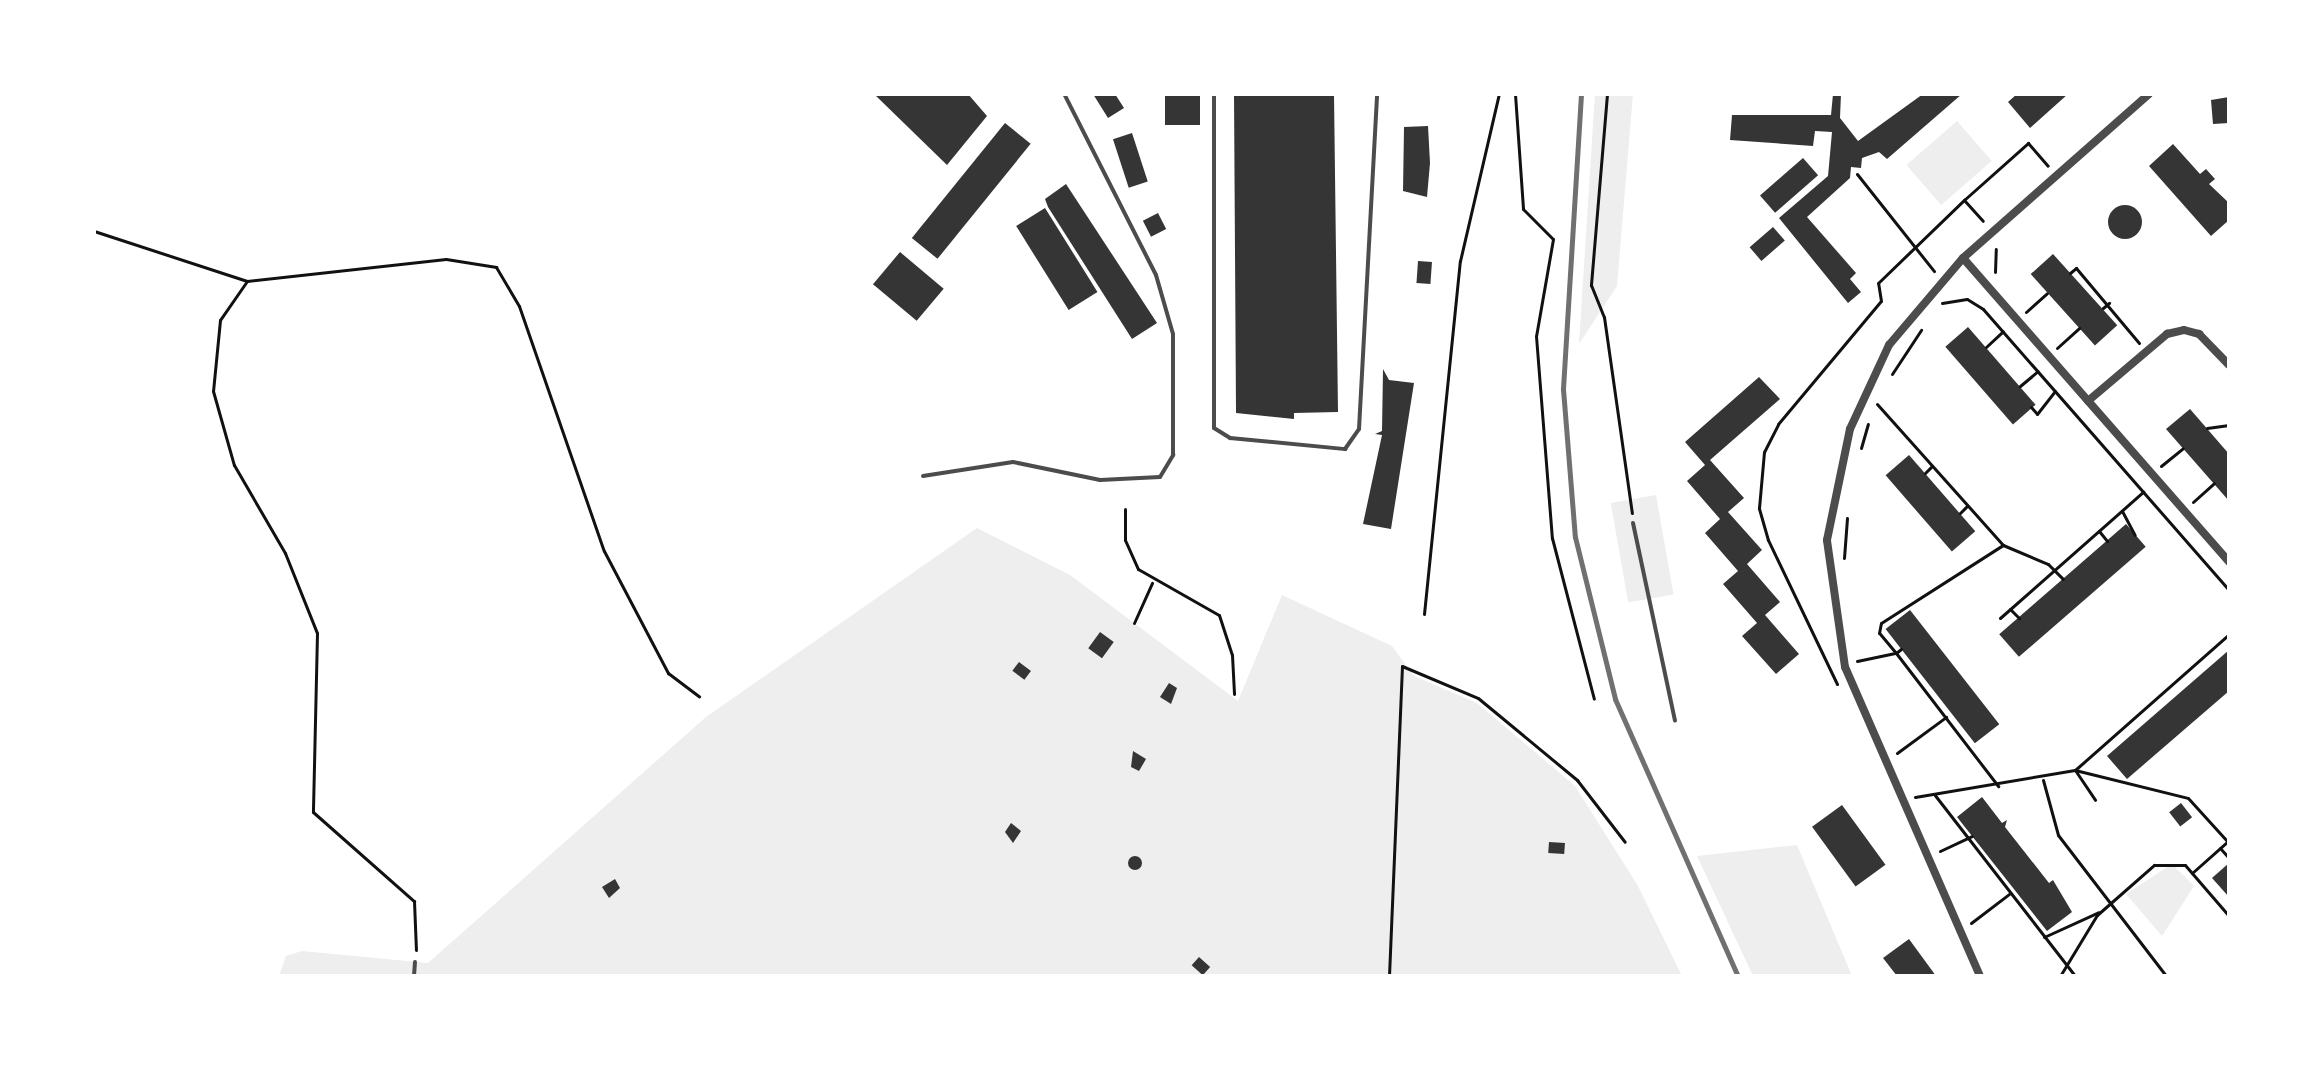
<!DOCTYPE html>
<html>
<head>
<meta charset="utf-8">
<style>
  body { margin:0 }
  #map { position:relative; width:2323px; height:1070px; overflow:hidden; background:#fff; font-family:"Sofia Sans Condensed",sans-serif }
  div>[style] { position:absolute }
  [style*='--x'] { left:calc(var(--x)*1px); top:calc(var(--y)*1px); width:calc(var(--w)*1px); rotate:calc(var(--a)*1deg) }
  .green>* { inset:0; background:#eee; transform-origin:0 0 }
  .building>* { inset:0; background:#353535; transform-origin:0 0 }
  .round { border-radius:50% }
  .path>* { height:3px; margin:-1.5px; padding:0 1.5px; transform-origin:1.5px; border-radius:1.5px; background:#111 }
  .service>* { height:4px; margin:-2px; padding:0 2px; transform-origin:2px; border-radius:2px; background:#4c4c4c }
  .minor>* { height:8px; margin:-4px; padding:0 4px; transform-origin:4px; border-radius:4px; background:#4c4c4c }
  .rail>* { height:5px; margin:-2.5px; padding:0 2.5px; transform-origin:2.5px; border-radius:2.5px; background:#707070 }
  span { translate:-50% -50%; white-space:nowrap; text-align:center; line-height:1.15; -webkit-text-stroke:8px #fff; paint-order:stroke }
  .frame { position:absolute; inset:0; border:96px solid #fff; pointer-events:none }
</style>
</head>
<body>
<div id="map">
  <div class="green">
    <div style="clip-path:polygon(1595px 94px,1633px 94px,1617px 286px,1579px 344px)"></div>
    <div style="left:1957px;top:121px;width:53px;height:67px;rotate:49deg"></div>
    <div style="left:1656px;top:495px;width:101px;height:46px;rotate:80deg"></div>
    <div style="clip-path:polygon(977px 528px,1070px 575px,1238px 701px,1282px 595px,1392px 646px,1414px 676px,1477px 703px,1575px 786px,1638px 886px,1682px 976px,279px 976px,286px 956px,302px 951px,428px 963px,706px 717px)"></div>
    <div style="clip-path:polygon(1797px 845px,1852px 976px,1753px 976px,1697px 856px)"></div>
    <div style="clip-path:polygon(2172px 864px,2194px 886px,2162px 936px,2126px 894px)"></div>
  </div>
  <div class="building">
    <div style="clip-path:polygon(874px 94px,968px 94px,987px 116px,947px 165px)"></div>
    <div style="clip-path:polygon(1093px 94px,1115px 94px,1124px 108px,1108px 118px)"></div>
    <div style="left:1165px;top:94px;width:35px;height:31px"></div>
    <div style="clip-path:polygon(1234px 94px,1334px 94px,1338px 412px,1294px 413px,1294px 419px,1236px 413px)"></div>
    <div style="clip-path:polygon(1833px 94px,1841px 94px,1840px 118px,1858px 141px,1923px 94px,1962px 94px,1887px 159px,1879px 152px,1862px 158px,1861px 168px,1851px 167px,1850px 178px,1807px 217px,1856px 273px,1850px 279px,1861px 292px,1848px 303px,1779px 218px,1828px 176px,1832px 132px,1815px 131px,1813px 146px,1730px 140px,1732px 115px,1831px 115px)"></div>
    <div style="clip-path:polygon(2017px 94px,2068px 94px,2030px 128px,2008px 102px)"></div>
    <div style="clip-path:polygon(2229px 97px,2229px 123px,2213px 124px,2211px 100px)"></div>
    <div style="left:1005px;top:123px;width:33px;height:148px;rotate:39deg"></div>
    <div style="clip-path:polygon(1428px 126px,1430px 163px,1427px 197px,1403px 191px,1404px 127px)"></div>
    <div style="left:1132px;top:133px;width:51px;height:20px;rotate:72deg"></div>
    <div style="clip-path:polygon(2173px 144px,2200px 174px,2206px 169px,2215px 179px,2209px 184px,2229px 203px,2229px 220px,2211px 236px,2149px 166px)"></div>
    <div style="left:1803px;top:158px;width:23px;height:57px;rotate:49deg"></div>
    <div style="clip-path:polygon(1066px 184px,1157px 323px,1132px 339px,1048px 207px,1045px 199px)"></div>
    <div class="round" style="left:2108px;top:205px;width:34px;height:34px"></div>
    <div style="left:1045px;top:208px;width:99px;height:34px;rotate:58deg"></div>
    <div style="left:1158px;top:213px;width:18px;height:17px;rotate:63deg"></div>
    <div style="left:1773px;top:227px;width:18px;height:31px;rotate:49deg"></div>
    <div style="left:900px;top:252px;width:57px;height:42px;rotate:40deg"></div>
    <div style="left:2053px;top:254px;width:96px;height:30px;rotate:48deg"></div>
    <div style="left:1418px;top:261px;width:14px;height:22px;rotate:4deg"></div>
    <div style="left:1968px;top:327px;width:103px;height:30px;rotate:49deg"></div>
    <div style="clip-path:polygon(1383px 369px,1389px 380px,1414px 383px,1391px 529px,1363px 524px,1382px 435px,1375px 434px,1382px 431px)"></div>
    <div style="clip-path:polygon(1759px 377px,1780px 399px,1710px 460px,1744px 498px,1728px 512px,1762px 550px,1747px 564px,1780px 602px,1765px 615px,1799px 654px,1776px 674px,1742px 636px,1757px 623px,1723px 584px,1738px 571px,1705px 533px,1720px 519px,1687px 481px,1705px 465px,1685px 442px)"></div>
    <div style="clip-path:polygon(2190px 409px,2229px 454px,2229px 501px,2166px 429px)"></div>
    <div style="left:1909px;top:455px;width:101px;height:31px;rotate:49deg"></div>
    <div style="left:2126px;top:524px;width:30px;height:168px;rotate:49deg"></div>
    <div style="left:1910px;top:610px;width:145px;height:31px;rotate:52deg"></div>
    <div style="left:1100px;top:632px;width:17px;height:20px;rotate:36deg"></div>
    <div style="clip-path:polygon(2229px 650px,2229px 691px,2127px 779px,2107px 756px)"></div>
    <div style="left:1019px;top:662px;width:15px;height:11px;rotate:37deg"></div>
    <div style="clip-path:polygon(1169px 683px,1177px 688px,1171px 704px,1160px 697px)"></div>
    <div style="clip-path:polygon(1133px 751px,1146px 759px,1139px 771px,1131px 767px)"></div>
    <div style="clip-path:polygon(1982px 797px,2002px 823px,2007px 820px,2005px 827px,2049px 883px,2053px 880px,2072px 912px,2047px 931px,1957px 817px)"></div>
    <div style="left:2181px;top:803px;width:18px;height:15px;rotate:52deg"></div>
    <div style="left:1842px;top:805px;width:74px;height:37px;rotate:54deg"></div>
    <div style="clip-path:polygon(1011px 823px,1021px 831px,1013px 843px,1005px 832px)"></div>
    <div style="left:1549px;top:842px;width:16px;height:11px;rotate:4deg"></div>
    <div class="round" style="left:1128px;top:856px;width:14px;height:14px"></div>
    <div style="clip-path:polygon(2229px 863px,2229px 897px,2212px 878px)"></div>
    <div style="clip-path:polygon(615px 879px,620px 888px,609px 898px,602px 887px)"></div>
    <div style="clip-path:polygon(1909px 939px,1936px 976px,1897px 976px,1883px 958px)"></div>
    <div style="left:1199px;top:957px;width:15px;height:11px;rotate:42deg"></div>
  </div>
  <div class="path">
    <div style="--x:1515;--y:94;--w:115;--a:86"></div>
    <div style="--x:1523;--y:209;--w:42;--a:45"></div>
    <div style="--x:1553;--y:239;--w:98;--a:99.9"></div>
    <div style="--x:1536;--y:336;--w:203;--a:85.5"></div>
    <div style="--x:1552;--y:538;--w:166;--a:75.4"></div>
    <div style="--x:1607;--y:94;--w:192;--a:94.8"></div>
    <div style="--x:1591;--y:285;--w:35;--a:68"></div>
    <div style="--x:1604;--y:317;--w:198;--a:81.9"></div>
    <div style="--x:1857;--y:174;--w:124;--a:51.6"></div>
    <div style="--x:1964;--y:200;--w:86;--a:-41.7"></div>
    <div style="--x:2028;--y:143;--w:30;--a:49"></div>
    <div style="--x:94;--y:231;--w:161;--a:18.1"></div>
    <div style="--x:247;--y:281;--w:47;--a:124.7"></div>
    <div style="--x:220;--y:320;--w:71;--a:95.6"></div>
    <div style="--x:213;--y:391;--w:77;--a:74.2"></div>
    <div style="--x:234;--y:465;--w:102;--a:59.9"></div>
    <div style="--x:285;--y:553;--w:86;--a:68.2"></div>
    <div style="--x:317;--y:633;--w:179;--a:91.3"></div>
    <div style="--x:313;--y:812;--w:135;--a:41.4"></div>
    <div style="--x:414;--y:901;--w:49;--a:87.7"></div>
    <div style="--x:1995;--y:272;--w:23;--a:-88"></div>
    <div style="--x:2070;--y:273;--w:8;--a:-40"></div>
    <div style="--x:2076;--y:268;--w:98;--a:50"></div>
    <div style="--x:247;--y:281;--w:200;--a:-6.3"></div>
    <div style="--x:446;--y:259;--w:51;--a:9.1"></div>
    <div style="--x:496;--y:267;--w:45;--a:59.5"></div>
    <div style="--x:519;--y:306;--w:259;--a:70.9"></div>
    <div style="--x:604;--y:551;--w:138;--a:62.3"></div>
    <div style="--x:668;--y:673;--w:39;--a:37"></div>
    <div style="--x:1942;--y:303;--w:25;--a:-9"></div>
    <div style="--x:1967;--y:299;--w:19;--a:32"></div>
    <div style="--x:1983;--y:309;--w:373;--a:48.8"></div>
    <div style="--x:2103;--y:308;--w:8;--a:-40"></div>
    <div style="--x:2026;--y:312;--w:28;--a:-42"></div>
    <div style="--x:1986;--y:347;--w:23;--a:-43"></div>
    <div style="--x:2057;--y:348;--w:30;--a:-42"></div>
    <div style="--x:1892;--y:374;--w:53;--a:-56.6"></div>
    <div style="--x:2020;--y:386;--w:23;--a:-40"></div>
    <div style="--x:1877;--y:404;--w:189;--a:48.2"></div>
    <div style="--x:2003;--y:545;--w:49;--a:22.9"></div>
    <div style="--x:2048;--y:564;--w:21;--a:45"></div>
    <div style="--x:2031;--y:407;--w:9;--a:49"></div>
    <div style="--x:2037;--y:414;--w:29;--a:-52"></div>
    <div style="--x:2207;--y:428;--w:22;--a:-8"></div>
    <div style="--x:1861;--y:448;--w:25;--a:-74"></div>
    <div style="--x:2161;--y:466;--w:28;--a:-39"></div>
    <div style="--x:1925;--y:473;--w:10;--a:-45"></div>
    <div style="--x:2193;--y:502;--w:28;--a:-42"></div>
    <div style="--x:1125;--y:509;--w:31;--a:90"></div>
    <div style="--x:1125;--y:540;--w:32;--a:66"></div>
    <div style="--x:1138;--y:569;--w:93;--a:29.6"></div>
    <div style="--x:1219;--y:615;--w:42;--a:72"></div>
    <div style="--x:1232;--y:655;--w:39;--a:87"></div>
    <div style="--x:2122;--y:511;--w:27;--a:62"></div>
    <div style="--x:1960;--y:513;--w:10;--a:-45"></div>
    <div style="--x:2099;--y:531;--w:13;--a:51"></div>
    <div style="--x:1844;--y:558;--w:40;--a:-85.7"></div>
    <div style="--x:2010;--y:609;--w:13;--a:45"></div>
    <div style="--x:1424;--y:614;--w:355;--a:-84.2"></div>
    <div style="--x:1460;--y:261;--w:171;--a:-76.9"></div>
    <div style="--x:2000;--y:618;--w:191;--a:-41.4"></div>
    <div style="--x:1134;--y:623;--w:44;--a:-65.8"></div>
    <div style="--x:1901;--y:649;--w:6;--a:141"></div>
    <div style="--x:1896;--y:653;--w:26;--a:-130"></div>
    <div style="--x:1879;--y:633;--w:10;--a:-79"></div>
    <div style="--x:1881;--y:623;--w:145;--a:-32.6"></div>
    <div style="--x:1857;--y:661;--w:40;--a:-12"></div>
    <div style="--x:1896;--y:653;--w:168;--a:52.5"></div>
    <div style="--x:1837;--y:684;--w:160;--a:-115.6"></div>
    <div style="--x:1768;--y:540;--w:33;--a:-106"></div>
    <div style="--x:1759;--y:508;--w:56;--a:-84.9"></div>
    <div style="--x:1764;--y:452;--w:31;--a:-63"></div>
    <div style="--x:1778;--y:424;--w:160;--a:-50.1"></div>
    <div style="--x:1881;--y:301;--w:18;--a:-99"></div>
    <div style="--x:1878;--y:283;--w:120;--a:-44"></div>
    <div style="--x:1964;--y:200;--w:28;--a:48"></div>
    <div style="--x:1897;--y:753;--w:61;--a:-36.3"></div>
    <div style="--x:2075;--y:770;--w:116;--a:13.9"></div>
    <div style="--x:2188;--y:798;--w:59;--a:47.7"></div>
    <div style="--x:2075;--y:770;--w:36;--a:56"></div>
    <div style="--x:2043;--y:780;--w:57;--a:74.7"></div>
    <div style="--x:2058;--y:835;--w:178;--a:52.5"></div>
    <div style="--x:1934;--y:794;--w:230;--a:52.2"></div>
    <div style="--x:1915;--y:797;--w:162;--a:-9.6"></div>
    <div style="--x:2075;--y:770;--w:205;--a:-41.4"></div>
    <div style="--x:2220;--y:848;--w:13;--a:48"></div>
    <div style="--x:1940;--y:851;--w:35;--a:-25"></div>
    <div style="--x:2192;--y:873;--w:48;--a:-41.6"></div>
    <div style="--x:1971;--y:923;--w:48;--a:-37.3"></div>
    <div style="--x:2044;--y:937;--w:60;--a:-24.4"></div>
    <div style="--x:1389;--y:976;--w:310;--a:-87.6"></div>
    <div style="--x:1402;--y:666;--w:82;--a:22.8"></div>
    <div style="--x:1478;--y:698;--w:129;--a:39.6"></div>
    <div style="--x:1577;--y:780;--w:78;--a:52.3"></div>
    <div style="--x:2060;--y:976;--w:71;--a:-58.8"></div>
    <div style="--x:2097;--y:915;--w:76;--a:-41.3"></div>
    <div style="--x:2154;--y:865;--w:31;--a:0"></div>
    <div style="--x:2185;--y:865;--w:67;--a:49.2"></div>
  </div>
  <div class="service">
    <div style="--x:1214;--y:94;--w:334;--a:90"></div>
    <div style="--x:1214;--y:428;--w:19;--a:32"></div>
    <div style="--x:1230;--y:438;--w:116;--a:5.5"></div>
    <div style="--x:1345;--y:449;--w:24;--a:-55"></div>
    <div style="--x:1359;--y:429;--w:335;--a:-86.9"></div>
    <div style="--x:923;--y:476;--w:91;--a:-8.8"></div>
    <div style="--x:1013;--y:462;--w:89;--a:11.7"></div>
    <div style="--x:1100;--y:480;--w:60;--a:-2.9"></div>
    <div style="--x:1160;--y:477;--w:26;--a:-59"></div>
    <div style="--x:1173;--y:455;--w:121;--a:-90"></div>
    <div style="--x:1173;--y:334;--w:61;--a:-106.1"></div>
    <div style="--x:1156;--y:275;--w:203;--a:-116.9"></div>
    <div style="--x:1633;--y:523;--w:202;--a:78"></div>
    <div style="--x:414;--y:976;--w:14;--a:-86"></div>
  </div>
  <div class="minor">
    <div style="--x:1963;--y:258;--w:404;--a:48.8"></div>
    <div style="--x:2088;--y:401;--w:104;--a:-40.3"></div>
    <div style="--x:2167;--y:334;--w:17;--a:-13"></div>
    <div style="--x:2184;--y:330;--w:16;--a:15"></div>
    <div style="--x:2199;--y:334;--w:43;--a:45.9"></div>
    <div style="--x:1980;--y:976;--w:337;--a:-113.6"></div>
    <div style="--x:1845;--y:667;--w:128;--a:-98.1"></div>
    <div style="--x:1827;--y:540;--w:113;--a:-78.3"></div>
    <div style="--x:1850;--y:429;--w:93;--a:-65.1"></div>
    <div style="--x:1889;--y:345;--w:114;--a:-49.6"></div>
    <div style="--x:1963;--y:258;--w:248;--a:-41.4"></div>
  </div>
  <div class="rail">
    <div style="--x:1581;--y:94;--w:296;--a:93.5"></div>
    <div style="--x:1563;--y:389;--w:148;--a:85.4"></div>
    <div style="--x:1575;--y:537;--w:167;--a:76.1"></div>
    <div style="--x:1615;--y:699;--w:303;--a:66.1"></div>
  </div>
  <div class="frame"></div>
</div>
</body>
</html>
